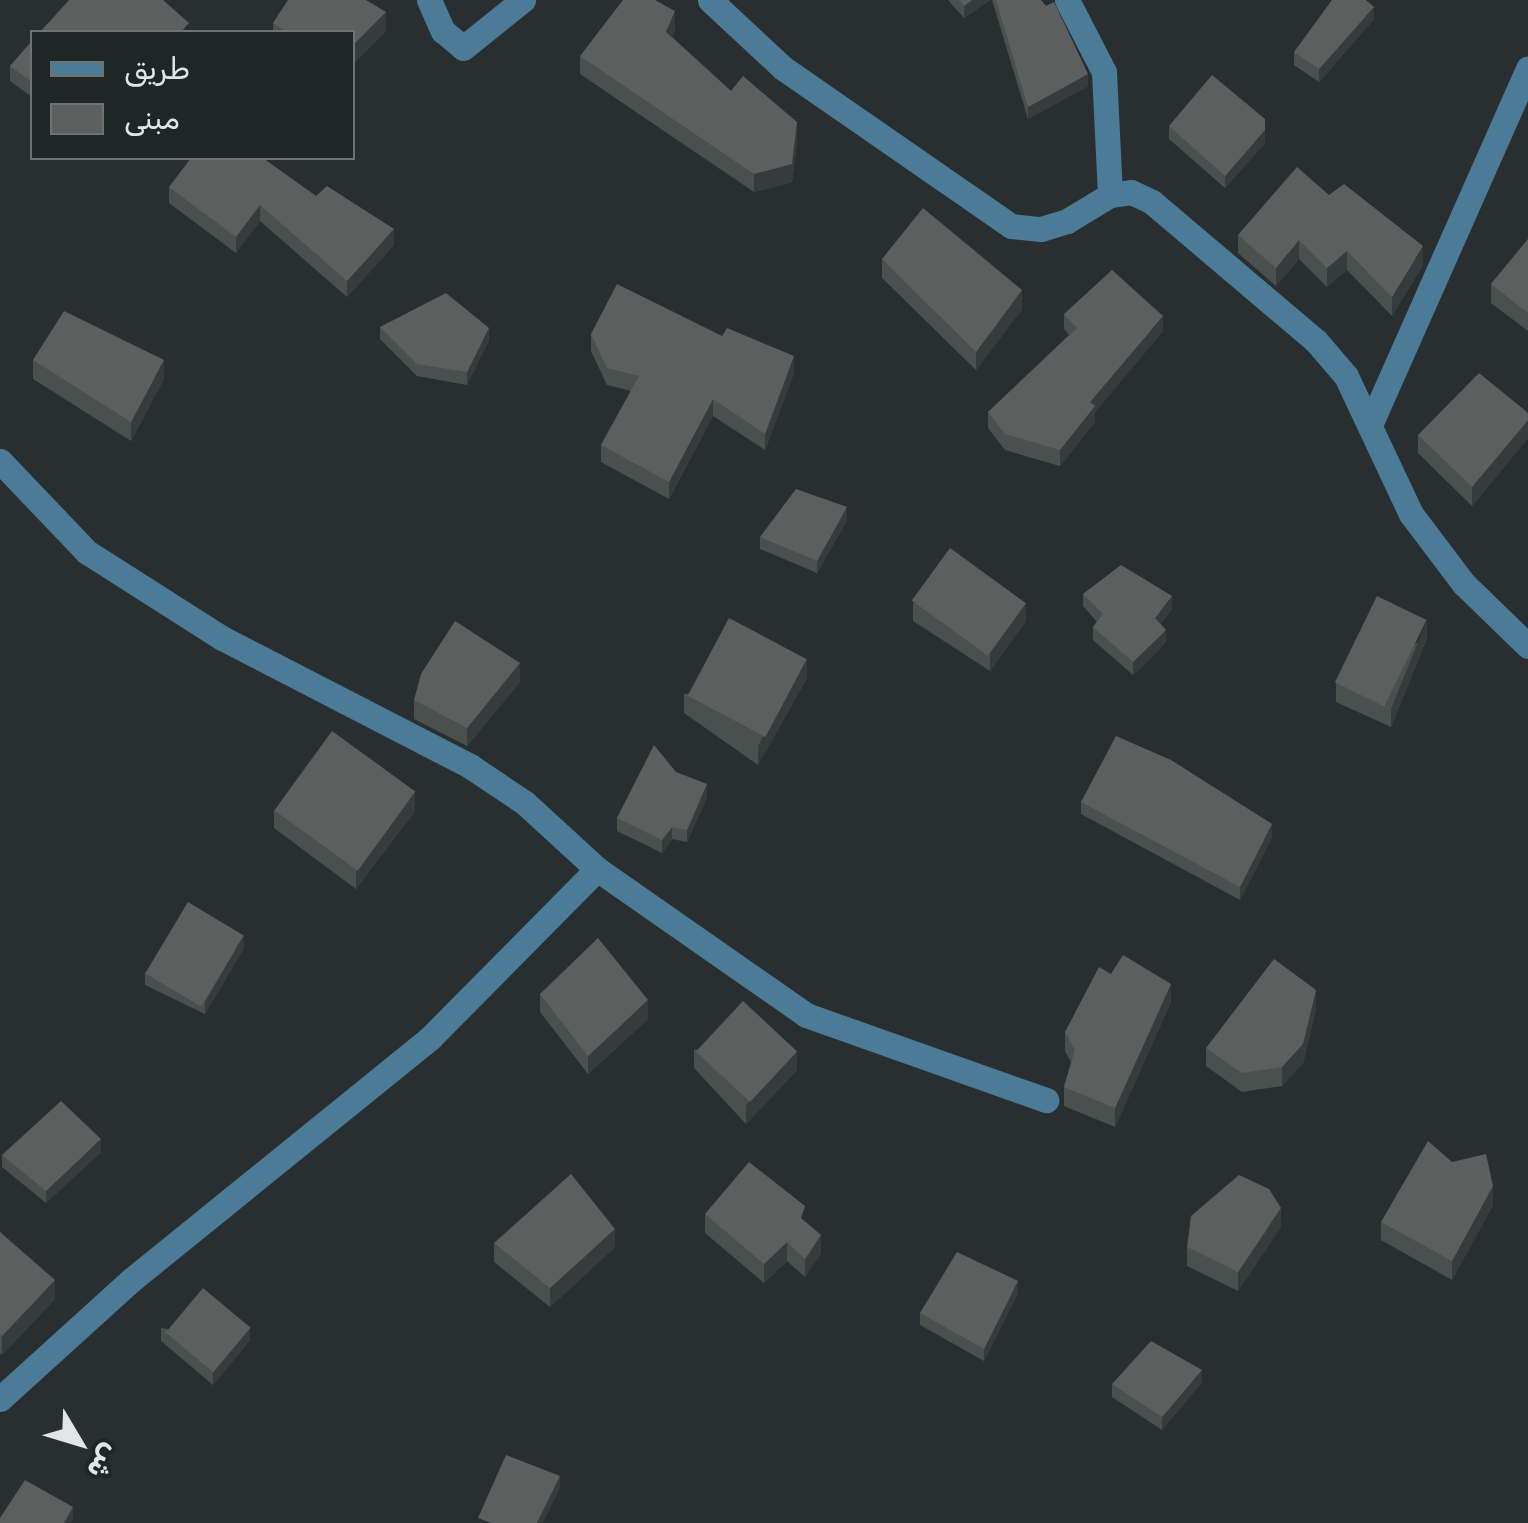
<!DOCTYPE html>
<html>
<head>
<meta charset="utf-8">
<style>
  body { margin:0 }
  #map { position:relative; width:1528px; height:1523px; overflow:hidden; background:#292f30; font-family:Rubik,"Noto Sans Arabic",sans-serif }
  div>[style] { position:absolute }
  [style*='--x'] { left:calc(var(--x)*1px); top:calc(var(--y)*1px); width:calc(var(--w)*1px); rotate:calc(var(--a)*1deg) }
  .minor>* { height:25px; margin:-12.5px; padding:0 12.5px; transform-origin:12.5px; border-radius:12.5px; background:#4b7b96 }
  .wall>* { inset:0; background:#4a504d }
  .shaded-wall>* { inset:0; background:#363c3b }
  .building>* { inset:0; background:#5b605e; transform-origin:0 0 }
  span { translate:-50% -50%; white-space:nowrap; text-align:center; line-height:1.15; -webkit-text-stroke:10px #1f2626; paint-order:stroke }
  .legend { position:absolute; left:30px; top:30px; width:325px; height:130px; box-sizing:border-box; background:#1f2626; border:2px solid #6d7272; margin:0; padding:12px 18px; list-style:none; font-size:30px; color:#e1e5e5 }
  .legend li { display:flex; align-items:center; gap:20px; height:50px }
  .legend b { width:50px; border:2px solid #6d7272 }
  .north { position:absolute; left:30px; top:1393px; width:100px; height:100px; -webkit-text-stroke:8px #1f2626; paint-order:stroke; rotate:128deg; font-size:28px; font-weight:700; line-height:40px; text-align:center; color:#e1e5e5 }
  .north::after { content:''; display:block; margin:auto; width:35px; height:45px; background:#e1e5e5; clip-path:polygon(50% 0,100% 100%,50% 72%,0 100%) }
</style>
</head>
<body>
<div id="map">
  <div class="minor">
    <div style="--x:429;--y:0;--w:34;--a:66"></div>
    <div style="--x:443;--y:31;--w:26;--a:40"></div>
    <div style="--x:463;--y:48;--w:77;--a:-38.7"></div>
    <div style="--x:710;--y:0;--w:100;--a:43"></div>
    <div style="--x:783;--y:68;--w:277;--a:34.7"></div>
    <div style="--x:1011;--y:226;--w:30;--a:6"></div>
    <div style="--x:1041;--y:229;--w:27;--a:-17"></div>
    <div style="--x:1067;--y:221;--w:50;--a:-31.2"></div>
    <div style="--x:1110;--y:195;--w:21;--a:-8"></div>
    <div style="--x:1131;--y:192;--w:23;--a:25"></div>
    <div style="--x:1152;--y:202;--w:215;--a:40.3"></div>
    <div style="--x:1316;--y:341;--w:46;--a:49.4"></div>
    <div style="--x:1346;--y:376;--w:153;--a:64.8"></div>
    <div style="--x:1411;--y:514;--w:88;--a:52.9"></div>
    <div style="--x:1464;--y:584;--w:89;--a:44.1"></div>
    <div style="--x:1067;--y:0;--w:81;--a:62.8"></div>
    <div style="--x:1104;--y:72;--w:123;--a:87.2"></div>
    <div style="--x:1370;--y:425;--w:390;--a:-66.1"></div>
    <div style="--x:0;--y:461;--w:126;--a:46.3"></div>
    <div style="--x:87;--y:552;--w:160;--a:32.5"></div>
    <div style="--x:222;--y:638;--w:279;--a:27.3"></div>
    <div style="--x:470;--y:766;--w:66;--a:33.9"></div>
    <div style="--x:525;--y:803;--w:98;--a:42.5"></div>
    <div style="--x:597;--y:869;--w:255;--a:34.9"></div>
    <div style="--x:806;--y:1015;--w:255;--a:19.5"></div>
    <div style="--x:0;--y:1399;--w:176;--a:-42.2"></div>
    <div style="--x:130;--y:1281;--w:387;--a:-39"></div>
    <div style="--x:431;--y:1037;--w:236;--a:-45.3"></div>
  </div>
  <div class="wall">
    <div style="clip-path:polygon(948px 0,990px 0,964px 18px)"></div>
    <div style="clip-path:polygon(992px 0,1041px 0,1046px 6px,1088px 86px,1028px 119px)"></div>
    <div style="clip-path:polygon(1374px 19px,1319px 82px,1294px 65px,1294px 52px)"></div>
    <div style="clip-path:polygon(273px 23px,386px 31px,352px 65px,352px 32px,273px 32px)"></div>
    <div style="clip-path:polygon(675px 30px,672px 37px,731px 91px,797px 141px,792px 182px,754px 192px,580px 74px,580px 56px)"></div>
    <div style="clip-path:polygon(32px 41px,32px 97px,10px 81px,10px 66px)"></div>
    <div style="clip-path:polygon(1169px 126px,1265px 143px,1225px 188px,1169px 139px)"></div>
    <div style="clip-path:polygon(169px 187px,316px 196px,394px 245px,347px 297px,260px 221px,236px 253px,169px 203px)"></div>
    <div style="clip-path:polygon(1329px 195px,1423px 265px,1392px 316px,1347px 270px,1327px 287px,1299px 259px,1276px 286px,1238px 253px,1238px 235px)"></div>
    <div style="clip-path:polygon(1528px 239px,1528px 331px,1491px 303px,1491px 284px)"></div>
    <div style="clip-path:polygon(882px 259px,1022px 309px,976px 370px,882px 278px)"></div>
    <div style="clip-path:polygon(1064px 314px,1163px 331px,1095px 412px,1095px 422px,1060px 466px,1005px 450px,988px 428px,988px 412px,1069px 335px,1064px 329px)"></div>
    <div style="clip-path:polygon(380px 327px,489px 340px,467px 385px,417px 376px,380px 339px)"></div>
    <div style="clip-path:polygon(591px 334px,794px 373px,765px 450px,713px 416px,669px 499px,601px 462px,601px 445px,631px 391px,607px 385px,591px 351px)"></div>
    <div style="clip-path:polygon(33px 360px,164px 379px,131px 441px,33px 379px)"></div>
    <div style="clip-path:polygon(1528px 413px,1528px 438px,1472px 506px,1418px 453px,1418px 435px)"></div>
    <div style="clip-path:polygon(847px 520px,817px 573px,760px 549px,760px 537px)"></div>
    <div style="clip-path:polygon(1083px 594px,1172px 609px,1160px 624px,1166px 642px,1133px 675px,1093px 640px,1093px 627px,1097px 622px,1083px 606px)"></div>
    <div style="clip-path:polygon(913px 602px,1026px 621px,990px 671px,913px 621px)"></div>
    <div style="clip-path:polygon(1427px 638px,1391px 727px,1336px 702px,1336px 683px)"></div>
    <div style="clip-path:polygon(807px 678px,758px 765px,684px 713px,684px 694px)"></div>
    <div style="clip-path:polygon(520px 682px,467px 746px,414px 719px,414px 700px)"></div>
    <div style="clip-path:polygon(707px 797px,687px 842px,672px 839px,662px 853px,617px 831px,617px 818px)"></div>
    <div style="clip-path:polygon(1081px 802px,1272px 837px,1240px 900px,1081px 814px)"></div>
    <div style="clip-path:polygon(274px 810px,415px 811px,356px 889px,274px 828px)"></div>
    <div style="clip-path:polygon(244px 948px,205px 1014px,145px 985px,145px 973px)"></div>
    <div style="clip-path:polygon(1111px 974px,1171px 1002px,1115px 1127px,1064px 1106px,1064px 1087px,1071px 1062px,1065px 1051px,1065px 1032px)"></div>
    <div style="clip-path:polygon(540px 994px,648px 1019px,588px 1074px,540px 1012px)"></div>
    <div style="clip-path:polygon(1316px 1009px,1303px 1063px,1282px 1086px,1242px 1092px,1206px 1066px,1206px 1048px)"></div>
    <div style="clip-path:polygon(694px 1049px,797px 1070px,746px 1124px,694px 1068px)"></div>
    <div style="clip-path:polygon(101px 1152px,46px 1203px,2px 1167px,2px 1155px)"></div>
    <div style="clip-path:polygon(1452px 1162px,1493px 1205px,1452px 1280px,1381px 1240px,1381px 1222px)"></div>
    <div style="clip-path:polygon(705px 1214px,805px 1222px,821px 1253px,805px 1277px,787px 1261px,764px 1283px,705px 1233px)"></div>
    <div style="clip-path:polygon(1281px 1227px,1238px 1291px,1187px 1266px,1187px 1247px)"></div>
    <div style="clip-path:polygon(0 1232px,55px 1299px,2px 1355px,0 1353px)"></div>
    <div style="clip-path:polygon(494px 1243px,615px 1247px,550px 1307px,494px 1262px)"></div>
    <div style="clip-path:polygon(1018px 1293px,984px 1361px,920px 1325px,920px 1313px)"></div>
    <div style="clip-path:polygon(161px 1328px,250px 1340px,213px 1385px,161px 1341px)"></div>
    <div style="clip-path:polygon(1202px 1382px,1162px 1430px,1112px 1397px,1112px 1384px)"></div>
  </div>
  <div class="shaded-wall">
    <div style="clip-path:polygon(972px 0,990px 0,964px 18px,964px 6px)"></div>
    <div style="clip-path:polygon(1374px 7px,1374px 19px,1319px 82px,1319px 69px)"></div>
    <div style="clip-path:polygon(675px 11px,675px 30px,666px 50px,666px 32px)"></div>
    <div style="clip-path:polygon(386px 12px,386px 31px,352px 65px,352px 46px)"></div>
    <div style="clip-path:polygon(1088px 74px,1088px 86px,1028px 119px,1028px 107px)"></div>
    <div style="clip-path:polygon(797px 122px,797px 141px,792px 182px,754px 192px,754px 174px)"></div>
    <div style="clip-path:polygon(1265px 130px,1265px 143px,1225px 188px,1225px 176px)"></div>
    <div style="clip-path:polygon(260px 205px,260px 221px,236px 253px,236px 237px)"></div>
    <div style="clip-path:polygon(394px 229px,394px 245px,347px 297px,347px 281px)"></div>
    <div style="clip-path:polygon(1299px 240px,1299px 259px,1276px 286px,1276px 268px)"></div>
    <div style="clip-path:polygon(1423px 246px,1423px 265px,1392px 316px,1392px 297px)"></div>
    <div style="clip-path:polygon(1347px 251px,1347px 270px,1327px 287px,1327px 268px)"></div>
    <div style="clip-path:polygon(1022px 290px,1022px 309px,976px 370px,976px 352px)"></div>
    <div style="clip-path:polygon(1163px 316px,1163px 331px,1095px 412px,1095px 422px,1060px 466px,1060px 450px,1090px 402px)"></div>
    <div style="clip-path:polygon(489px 328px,489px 340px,467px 385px,467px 372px)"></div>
    <div style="clip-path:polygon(794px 356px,794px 373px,765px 450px,765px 434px)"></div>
    <div style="clip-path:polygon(164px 360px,164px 379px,131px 441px,131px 422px)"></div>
    <div style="clip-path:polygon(713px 399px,713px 416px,669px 499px,669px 482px)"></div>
    <div style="clip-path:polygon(1528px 420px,1528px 438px,1472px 506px,1472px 487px)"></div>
    <div style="clip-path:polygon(847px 507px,847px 520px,817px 573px,817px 561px)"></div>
    <div style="clip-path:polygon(1172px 596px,1172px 609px,1155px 631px,1155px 618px)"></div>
    <div style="clip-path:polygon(1026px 603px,1026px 621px,990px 671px,990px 652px)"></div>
    <div style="clip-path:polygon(1427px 620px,1427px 638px,1391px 727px,1391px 709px)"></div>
    <div style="clip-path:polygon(1166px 630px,1166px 642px,1133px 675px,1133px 662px)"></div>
    <div style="clip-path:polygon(807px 659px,807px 678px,758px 765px,758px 746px)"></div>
    <div style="clip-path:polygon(520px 663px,520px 682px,467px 746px,467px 728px)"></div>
    <div style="clip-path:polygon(707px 784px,707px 797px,687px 842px,687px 830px)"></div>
    <div style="clip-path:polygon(415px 792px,415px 811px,356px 889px,356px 871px)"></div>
    <div style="clip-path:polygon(1272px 824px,1272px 837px,1240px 900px,1240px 887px)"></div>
    <div style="clip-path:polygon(672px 827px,672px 839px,662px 853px,662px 840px)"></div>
    <div style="clip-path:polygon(244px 935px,244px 948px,205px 1014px,205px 1002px)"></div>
    <div style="clip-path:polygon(1171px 984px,1171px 1002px,1115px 1127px,1115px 1108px)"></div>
    <div style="clip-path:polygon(1316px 990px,1316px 1009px,1303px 1063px,1282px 1086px,1282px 1067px)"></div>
    <div style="clip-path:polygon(648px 1000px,648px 1019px,588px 1074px,588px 1056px)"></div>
    <div style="clip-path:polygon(797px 1051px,797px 1070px,746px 1124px,746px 1105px)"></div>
    <div style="clip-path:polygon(101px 1139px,101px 1152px,46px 1203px,46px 1191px)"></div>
    <div style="clip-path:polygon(1493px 1186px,1493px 1205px,1452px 1280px,1452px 1261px)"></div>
    <div style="clip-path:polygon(1281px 1208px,1281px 1227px,1238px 1291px,1238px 1272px)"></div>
    <div style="clip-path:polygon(615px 1229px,615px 1247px,550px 1307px,550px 1288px)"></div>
    <div style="clip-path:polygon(821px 1235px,821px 1253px,805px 1277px,805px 1259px)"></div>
    <div style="clip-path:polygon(787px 1242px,787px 1261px,764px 1283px,764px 1264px)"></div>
    <div style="clip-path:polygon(55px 1280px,55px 1299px,2px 1355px,2px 1336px)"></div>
    <div style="clip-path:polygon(1018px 1281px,1018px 1293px,984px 1361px,984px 1349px)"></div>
    <div style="clip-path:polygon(250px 1328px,250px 1340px,213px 1385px,213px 1372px)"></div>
    <div style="clip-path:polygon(1202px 1370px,1202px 1382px,1162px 1430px,1162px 1417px)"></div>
    <div style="clip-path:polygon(560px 1476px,560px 1488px,543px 1523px,537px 1523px)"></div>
    <div style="clip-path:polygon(73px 1507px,73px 1519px,71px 1523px,64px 1523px)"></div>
  </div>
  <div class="building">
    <div style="clip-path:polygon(69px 0,163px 0,189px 23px,181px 32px,40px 32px)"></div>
    <div style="clip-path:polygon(288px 0,366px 0,386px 12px,352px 46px,352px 32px,287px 32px,273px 23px)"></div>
    <div style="clip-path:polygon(623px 0,655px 0,675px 11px,666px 32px,731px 91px,743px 76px,797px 122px,792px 164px,754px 174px,580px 56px)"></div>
    <div style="clip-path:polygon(959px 0,972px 0,964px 6px)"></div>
    <div style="clip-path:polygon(996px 0,1041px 0,1046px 6px,1054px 2px,1088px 74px,1028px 107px)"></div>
    <div style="clip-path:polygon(1332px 0,1366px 0,1374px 7px,1319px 69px,1294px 52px)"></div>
    <div style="clip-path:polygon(32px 41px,32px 82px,10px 66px)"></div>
    <div style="clip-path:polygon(1212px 75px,1265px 119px,1265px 130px,1225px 176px,1169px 126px)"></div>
    <div style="clip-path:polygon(191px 158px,263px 158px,316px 196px,327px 186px,394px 229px,347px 281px,260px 205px,236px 237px,169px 187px)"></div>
    <div style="clip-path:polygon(1297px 167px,1329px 195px,1344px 184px,1423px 246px,1392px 297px,1347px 251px,1327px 268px,1299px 240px,1276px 268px,1238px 235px)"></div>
    <div style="clip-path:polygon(923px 208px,1022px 290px,976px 352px,882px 259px)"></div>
    <div style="clip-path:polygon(1528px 239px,1528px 313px,1491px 284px)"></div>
    <div style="clip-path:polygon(1112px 270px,1163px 316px,1090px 402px,1095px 406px,1060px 450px,1005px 434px,988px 412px,1077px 328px,1064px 314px)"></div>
    <div style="clip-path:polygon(617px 284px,722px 336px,727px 328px,794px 356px,765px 434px,713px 399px,669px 482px,601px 445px,639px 376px,607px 368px,591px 334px)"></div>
    <div style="clip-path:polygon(446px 293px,489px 328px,467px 372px,417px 364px,380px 327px)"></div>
    <div style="clip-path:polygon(64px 311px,164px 360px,131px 422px,33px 360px)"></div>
    <div style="clip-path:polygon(1479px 373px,1528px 413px,1528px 420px,1472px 487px,1418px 435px)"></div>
    <div style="clip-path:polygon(796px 489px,847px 507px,817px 561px,760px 537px)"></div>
    <div style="left:950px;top:548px;width:94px;height:65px;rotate:36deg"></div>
    <div style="clip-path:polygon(1121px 565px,1172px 596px,1155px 618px,1166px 630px,1133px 662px,1093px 627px,1103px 614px,1083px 594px)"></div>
    <div style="left:1377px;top:596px;width:55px;height:96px;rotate:26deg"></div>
    <div style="left:729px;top:618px;width:88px;height:88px;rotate:28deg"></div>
    <div style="clip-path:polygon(455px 621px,520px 663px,467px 728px,414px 700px,421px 674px)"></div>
    <div style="left:332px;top:731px;width:103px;height:98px;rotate:36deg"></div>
    <div style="clip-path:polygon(1116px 736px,1171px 760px,1272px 824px,1240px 887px,1081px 802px)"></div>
    <div style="clip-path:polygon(654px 745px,676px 772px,707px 784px,687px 830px,672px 827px,662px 840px,617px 818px)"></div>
    <div style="left:188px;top:902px;width:65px;height:83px;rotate:31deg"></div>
    <div style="clip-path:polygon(598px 938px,648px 1000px,588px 1056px,540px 994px)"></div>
    <div style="clip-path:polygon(1123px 955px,1171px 984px,1115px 1108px,1064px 1087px,1075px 1050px,1065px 1032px,1099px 967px,1111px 974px)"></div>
    <div style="clip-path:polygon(1274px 959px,1316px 990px,1303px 1044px,1282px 1067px,1242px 1073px,1206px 1048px)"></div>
    <div style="left:743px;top:1001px;width:74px;height:69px;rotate:43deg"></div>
    <div style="clip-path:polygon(61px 1101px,101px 1139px,46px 1191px,2px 1155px)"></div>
    <div style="clip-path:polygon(1428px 1141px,1452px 1162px,1486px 1154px,1493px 1186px,1452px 1261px,1381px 1222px)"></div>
    <div style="clip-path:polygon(749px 1162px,805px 1206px,801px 1218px,821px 1235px,805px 1259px,787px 1242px,764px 1264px,705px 1214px)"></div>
    <div style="clip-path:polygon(571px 1174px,615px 1229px,550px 1288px,494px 1243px)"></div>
    <div style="clip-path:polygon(1239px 1175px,1269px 1189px,1281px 1208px,1238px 1272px,1187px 1247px,1191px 1216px)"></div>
    <div style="clip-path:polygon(0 1232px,55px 1280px,2px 1336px,0 1334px)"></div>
    <div style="clip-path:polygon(957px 1252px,1018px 1281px,984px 1349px,920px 1313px)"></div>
    <div style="left:203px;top:1288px;width:62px;height:58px;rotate:40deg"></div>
    <div style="clip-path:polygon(1151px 1341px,1202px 1370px,1162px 1417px,1112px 1384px)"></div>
    <div style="clip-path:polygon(506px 1455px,560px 1476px,537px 1523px,491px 1523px,478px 1518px)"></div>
    <div style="clip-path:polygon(25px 1480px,73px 1507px,64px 1523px,0 1523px,0 1518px)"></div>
  </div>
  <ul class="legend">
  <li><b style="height:12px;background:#4b7b96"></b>طريق</li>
  <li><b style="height:28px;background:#5b605e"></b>مبنى</li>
  </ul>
  <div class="north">ش</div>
</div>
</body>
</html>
